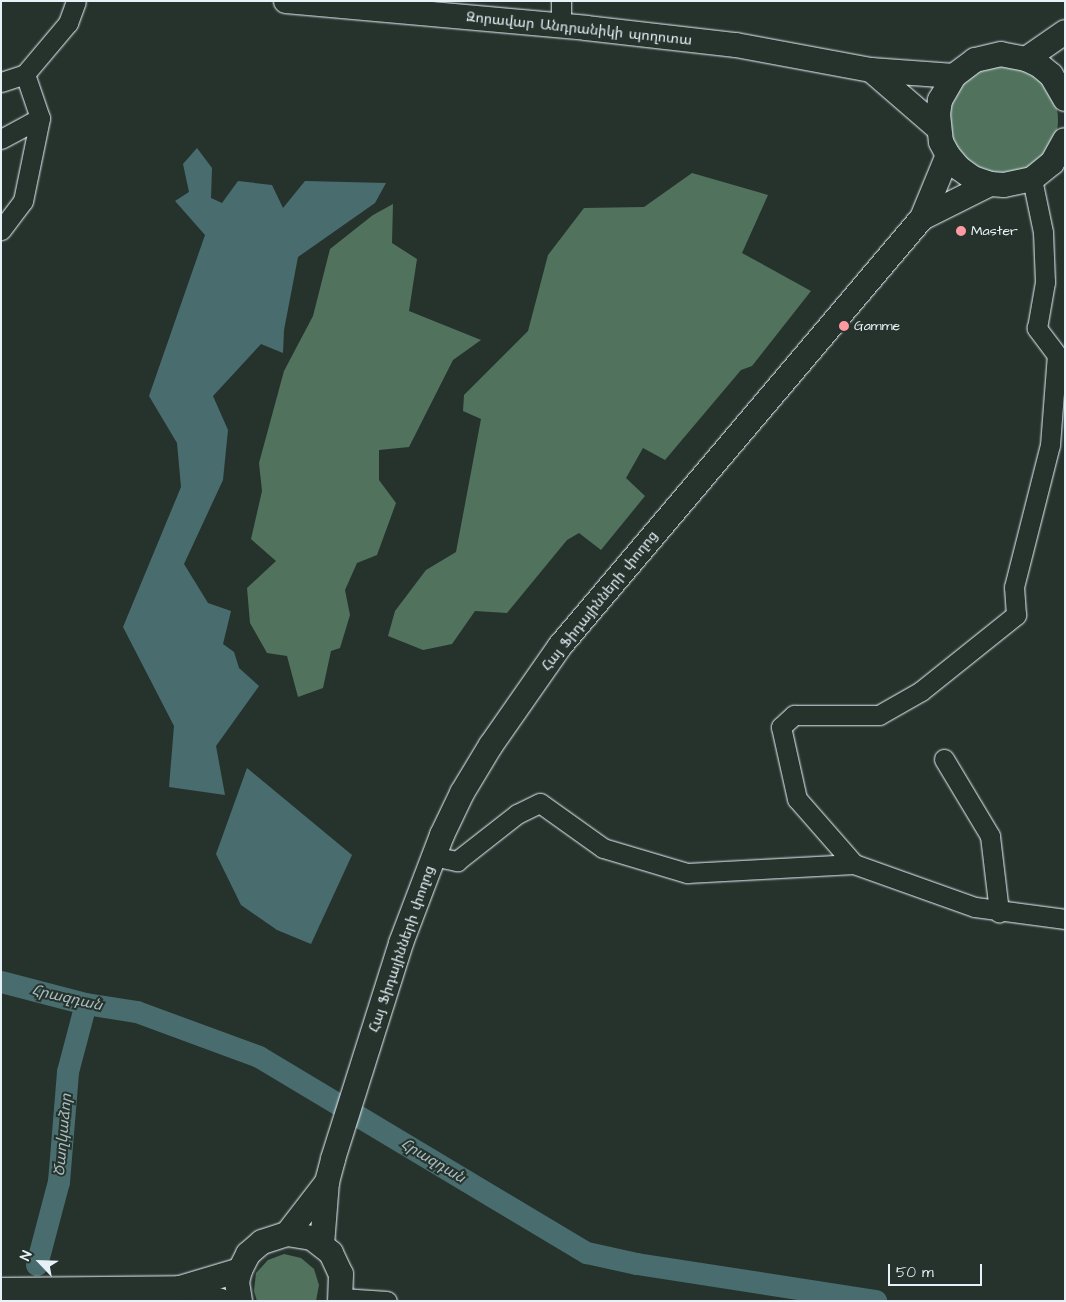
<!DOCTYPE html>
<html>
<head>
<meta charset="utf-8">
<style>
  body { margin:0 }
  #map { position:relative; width:1066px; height:1302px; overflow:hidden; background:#26332d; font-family:"Architects Daughter","Noto Sans Armenian",sans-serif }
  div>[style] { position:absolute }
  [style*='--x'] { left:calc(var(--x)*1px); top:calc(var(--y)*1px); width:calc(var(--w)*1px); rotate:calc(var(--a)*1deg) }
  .green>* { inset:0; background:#51725d }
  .round { border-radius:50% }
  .water>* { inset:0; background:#496d6e }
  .river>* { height:22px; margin:-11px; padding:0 11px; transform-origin:11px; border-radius:11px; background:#496d6e }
  .roads { filter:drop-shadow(0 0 1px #e8f1f8) drop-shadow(0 0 1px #e8f1f8) }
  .minor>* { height:19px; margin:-9.5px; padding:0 9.5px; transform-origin:9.5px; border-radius:9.5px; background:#26332d }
  .major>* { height:24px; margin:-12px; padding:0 12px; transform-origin:12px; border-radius:12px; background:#26332d }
  .dots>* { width:14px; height:14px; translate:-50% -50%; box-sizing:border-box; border:2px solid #26332d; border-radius:50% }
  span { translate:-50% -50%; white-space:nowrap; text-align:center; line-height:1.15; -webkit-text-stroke:4px #26332d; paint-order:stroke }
  .street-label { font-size:14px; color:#e8f1f8 }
  .poi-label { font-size:14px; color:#e8f1f8 }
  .left { translate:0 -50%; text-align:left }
  .water-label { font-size:15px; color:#a8bcc1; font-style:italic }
  .frame { position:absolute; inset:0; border:2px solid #e8f1f8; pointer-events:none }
  .north { position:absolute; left:15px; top:1237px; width:50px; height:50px; -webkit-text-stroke:4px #26332d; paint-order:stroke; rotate:294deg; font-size:14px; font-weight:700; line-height:20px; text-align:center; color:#e8f1f8 }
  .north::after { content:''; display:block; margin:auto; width:18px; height:22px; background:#e8f1f8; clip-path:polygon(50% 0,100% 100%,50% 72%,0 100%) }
  .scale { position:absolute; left:888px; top:1264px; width:94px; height:22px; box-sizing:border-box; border:2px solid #e8f1f8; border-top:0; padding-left:6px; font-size:15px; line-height:18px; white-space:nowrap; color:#e8f1f8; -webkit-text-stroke:4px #26332d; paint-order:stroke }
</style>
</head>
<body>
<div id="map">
  <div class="green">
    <div class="round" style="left:948px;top:65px;width:110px;height:110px"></div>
    <div style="clip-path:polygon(692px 173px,768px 195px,742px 253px,811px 291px,752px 366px,741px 370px,665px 460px,643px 448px,626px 478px,645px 496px,601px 550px,579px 533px,567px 540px,507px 613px,475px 611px,452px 644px,423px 650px,388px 636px,395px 611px,426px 570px,456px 552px,481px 419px,463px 411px,464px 395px,528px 331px,548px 255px,584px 208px,644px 207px)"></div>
    <div style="clip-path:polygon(393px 204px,392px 243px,417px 259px,409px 311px,481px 340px,453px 360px,409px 447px,379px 450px,379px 480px,396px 503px,377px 555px,357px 563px,345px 590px,350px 615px,340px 648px,331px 651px,323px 688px,298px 697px,287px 656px,267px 653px,250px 623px,247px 588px,276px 561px,251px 539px,262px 491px,259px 463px,284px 371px,313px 316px,330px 249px,373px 215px)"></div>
    <div style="clip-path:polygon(284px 1254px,301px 1258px,314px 1269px,319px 1285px,316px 1301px,257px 1301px,254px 1291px,256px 1273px,268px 1260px)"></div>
  </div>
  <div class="water">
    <div style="clip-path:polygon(197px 148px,212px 168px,211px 198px,222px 203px,238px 181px,272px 185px,283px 208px,305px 181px,386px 183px,375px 203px,298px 257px,284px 330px,283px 353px,261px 344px,213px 396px,228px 430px,223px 480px,184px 564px,208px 603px,231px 611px,223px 644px,234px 652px,239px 668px,259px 686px,216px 746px,225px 795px,169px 787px,174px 726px,123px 627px,181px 487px,177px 443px,149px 396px,205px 235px,175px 201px,189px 192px,183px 164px)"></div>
    <div style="clip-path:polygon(247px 768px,352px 855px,311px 944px,277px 930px,241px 905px,216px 854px)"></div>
  </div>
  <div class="river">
    <div style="--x:1;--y:982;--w:88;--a:14.5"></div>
    <div style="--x:86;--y:1004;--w:52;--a:8.9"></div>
    <div style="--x:137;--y:1012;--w:130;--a:20.2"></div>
    <div style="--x:259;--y:1057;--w:382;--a:30.9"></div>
    <div style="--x:587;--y:1253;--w:51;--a:12.4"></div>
    <div style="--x:637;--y:1264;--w:242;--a:8.8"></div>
    <div style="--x:37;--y:1265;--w:86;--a:-75.2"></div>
    <div style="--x:59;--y:1182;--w:110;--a:-85.3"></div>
    <div style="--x:68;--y:1072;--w:70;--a:-75.2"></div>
  </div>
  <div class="roads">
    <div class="minor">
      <div style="--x:561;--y:1;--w:25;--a:90"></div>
      <div style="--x:1;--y:82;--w:25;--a:-18"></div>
      <div style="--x:25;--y:74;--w:67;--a:-49.9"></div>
      <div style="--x:68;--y:23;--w:23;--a:-70"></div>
      <div style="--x:1;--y:139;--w:44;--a:-28.3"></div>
      <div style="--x:1;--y:230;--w:36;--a:-53"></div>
      <div style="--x:23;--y:201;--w:85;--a:-78.4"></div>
      <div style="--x:40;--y:118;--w:46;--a:-108.8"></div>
      <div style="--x:944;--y:759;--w:90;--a:59.1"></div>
      <div style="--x:990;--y:836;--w:77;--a:83.2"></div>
      <div style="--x:433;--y:856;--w:25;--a:12"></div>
      <div style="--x:457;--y:861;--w:76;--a:-38.1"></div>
      <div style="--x:517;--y:814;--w:25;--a:-26"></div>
      <div style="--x:540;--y:803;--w:77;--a:35.5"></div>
      <div style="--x:603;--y:848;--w:88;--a:16.6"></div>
      <div style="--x:687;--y:873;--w:167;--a:-3.1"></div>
      <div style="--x:854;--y:864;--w:86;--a:-131.2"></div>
      <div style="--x:797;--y:799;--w:74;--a:-102.5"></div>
      <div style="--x:781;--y:727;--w:18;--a:-43"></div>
      <div style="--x:794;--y:715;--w:85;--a:0"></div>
      <div style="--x:879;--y:715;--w:48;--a:-29.7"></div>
      <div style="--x:921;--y:691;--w:122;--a:-38.7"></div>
      <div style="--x:1016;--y:615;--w:28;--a:-94"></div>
      <div style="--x:1014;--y:587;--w:146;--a:-75.8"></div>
      <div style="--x:1050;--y:445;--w:90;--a:-85.6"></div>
      <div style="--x:1057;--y:355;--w:34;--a:-127"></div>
      <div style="--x:1037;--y:328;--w:47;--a:-80.1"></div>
      <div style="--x:1045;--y:282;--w:50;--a:-92.3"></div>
      <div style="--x:1043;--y:232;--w:54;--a:-101.7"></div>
      <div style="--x:854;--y:864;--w:128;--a:19.6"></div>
      <div style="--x:975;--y:907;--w:91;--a:7.6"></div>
      <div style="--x:341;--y:1298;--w:46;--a:3.7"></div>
    </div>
    <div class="major">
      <div style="--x:286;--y:1;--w:301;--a:5.1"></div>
      <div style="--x:586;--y:28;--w:151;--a:6.5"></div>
      <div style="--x:736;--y:45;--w:137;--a:10.5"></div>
      <div style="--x:871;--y:70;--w:83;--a:4.1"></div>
      <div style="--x:1026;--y:59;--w:47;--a:-34.7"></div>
      <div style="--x:871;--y:70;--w:89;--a:40.9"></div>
      <div style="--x:1065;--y:99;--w:28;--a:-120"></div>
      <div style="--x:1051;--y:75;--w:16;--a:-140"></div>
      <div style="--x:1039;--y:65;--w:14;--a:-155"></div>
      <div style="--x:1026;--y:59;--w:25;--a:-169"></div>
      <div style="--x:1001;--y:54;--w:27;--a:167"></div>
      <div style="--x:975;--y:60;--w:26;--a:143"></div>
      <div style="--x:954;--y:76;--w:28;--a:120"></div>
      <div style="--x:940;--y:100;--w:14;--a:98"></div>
      <div style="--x:938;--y:114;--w:28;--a:84"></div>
      <div style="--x:941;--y:142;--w:15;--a:62"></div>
      <div style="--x:948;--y:155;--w:17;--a:50"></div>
      <div style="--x:959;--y:168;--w:17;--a:36"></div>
      <div style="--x:973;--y:178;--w:18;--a:19"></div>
      <div style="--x:990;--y:184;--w:14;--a:4"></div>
      <div style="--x:1004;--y:185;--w:29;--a:-12"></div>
      <div style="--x:1032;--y:179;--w:26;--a:-39"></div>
      <div style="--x:1052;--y:163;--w:26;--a:-61"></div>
      <div style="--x:922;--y:218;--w:76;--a:-26.6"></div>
      <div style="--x:287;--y:1234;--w:66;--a:-52.4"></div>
      <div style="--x:322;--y:1245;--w:63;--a:-85.5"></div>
      <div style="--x:327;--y:1182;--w:24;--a:-75"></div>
      <div style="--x:333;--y:1159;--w:226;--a:-72.5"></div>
      <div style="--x:401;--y:943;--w:116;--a:-69.2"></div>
      <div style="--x:442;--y:835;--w:47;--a:-64.5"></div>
      <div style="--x:462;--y:793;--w:56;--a:-58.9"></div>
      <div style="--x:491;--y:745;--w:121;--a:-55.1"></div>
      <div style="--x:560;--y:646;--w:561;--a:-49.78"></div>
      <div style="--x:922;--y:218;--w:68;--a:-67.6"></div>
      <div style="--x:180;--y:1288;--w:43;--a:17.6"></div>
      <div style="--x:1;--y:1290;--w:179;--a:-0.6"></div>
      <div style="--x:180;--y:1288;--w:63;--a:-16.7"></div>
      <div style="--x:240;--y:1301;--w:19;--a:-99"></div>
      <div style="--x:237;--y:1282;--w:12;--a:-76"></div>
      <div style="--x:240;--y:1270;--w:18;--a:-63"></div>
      <div style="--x:248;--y:1254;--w:18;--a:-41"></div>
      <div style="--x:262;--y:1242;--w:26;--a:-18"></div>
      <div style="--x:287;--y:1234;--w:25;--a:9"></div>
      <div style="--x:312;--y:1238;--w:24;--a:38"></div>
      <div style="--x:331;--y:1253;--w:23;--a:65"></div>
      <div style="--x:341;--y:1274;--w:27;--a:92"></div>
    </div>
  </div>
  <div class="dots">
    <div style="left:961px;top:231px;background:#ff9aa2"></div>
    <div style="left:844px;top:326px;background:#ff9aa2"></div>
  </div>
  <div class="street-label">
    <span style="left:579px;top:29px;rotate:6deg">Զորավար Անդրանիկի պողոտա</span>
    <span style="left:600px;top:601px;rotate:-51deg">Հայ Ֆիդայինների փողոց</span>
    <span style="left:402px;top:949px;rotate:-71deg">Հայ Ֆիդայինների փողոց</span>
  </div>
  <div class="poi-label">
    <span class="left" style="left:971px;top:231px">Master</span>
    <span class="left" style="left:854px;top:326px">Gamme</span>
  </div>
  <div class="water-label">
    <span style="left:67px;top:998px;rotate:13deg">Հրազդան</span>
    <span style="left:63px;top:1135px;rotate:-85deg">Ծաղկաձոր</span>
    <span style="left:433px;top:1161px;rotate:31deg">Հրազդան</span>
  </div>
  <div class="frame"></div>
  <div class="north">N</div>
  <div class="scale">50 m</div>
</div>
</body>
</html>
